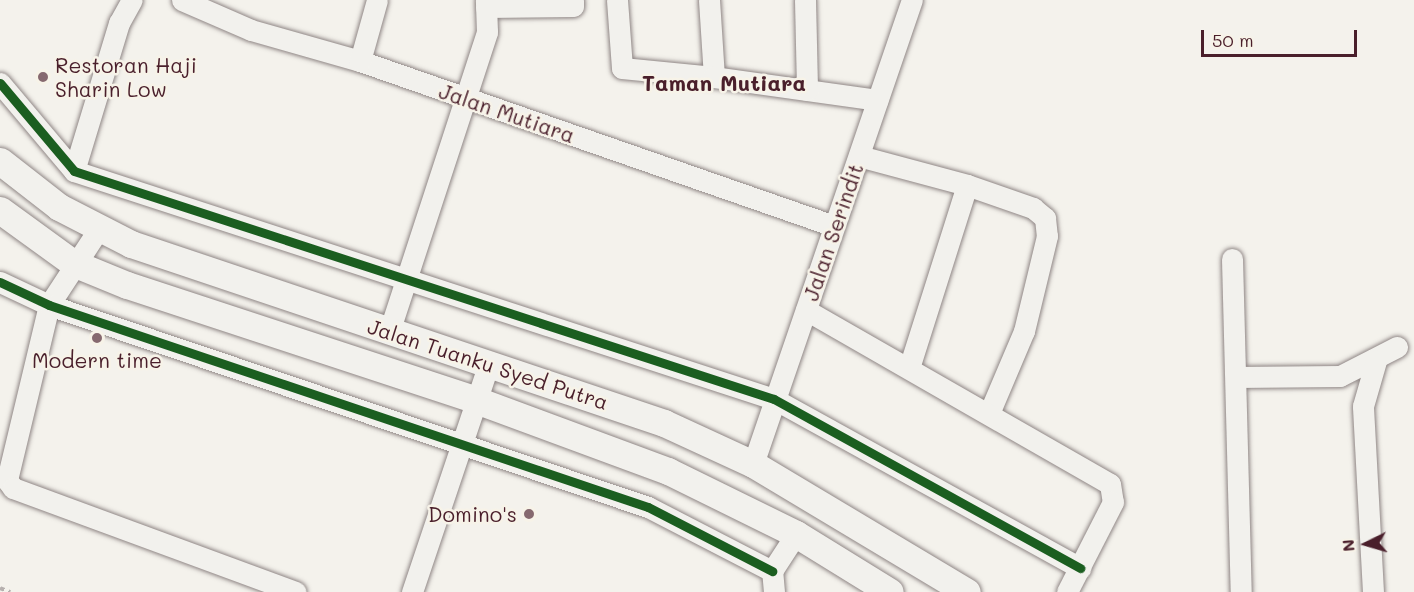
<!DOCTYPE html>
<html>
<head>
<meta charset="utf-8">
<style>
  body { margin:0 }
  #map { position:relative; width:1414px; height:592px; overflow:hidden; background:#f4f2ec; font-family:Mali,sans-serif }
  div>[style] { position:absolute }
  [style*='--x'] { left:calc(var(--x)*1px); top:calc(var(--y)*1px); width:calc(var(--w)*1px); rotate:calc(var(--a)*1deg) }
  .path>* { height:4px; margin-top:-2px; transform-origin:0; background:repeating-linear-gradient(90deg,#b6b0ae 0 4.5px,transparent 0 9px) }
  .roads { filter:drop-shadow(0 0 2px #8f8685) drop-shadow(0 0 2px #8f8685) }
  .minor>* { height:21px; margin:-10.5px; padding:0 10.5px; transform-origin:10.5px; border-radius:10.5px; background:#f2f1ed }
  .major>* { height:27px; margin:-13.5px; padding:0 13.5px; transform-origin:13.5px; border-radius:13.5px; background:#f2f1ed }
  .cycleway>* { height:9px; margin:-4.5px; padding:0 4.5px; transform-origin:4.5px; border-radius:4.5px; background:#1b5e20 }
  .dots>* { width:16px; height:16px; translate:-50% -50%; box-sizing:border-box; border:3px solid #f7f3e8; border-radius:50% }
  span { translate:-50% -50%; white-space:nowrap; text-align:center; line-height:1.15; -webkit-text-stroke:5px #f7f3e8; paint-order:stroke }
  .poi-label { font-size:21px; color:#4a1f2b }
  .left { translate:0 -50%; text-align:left }
  .right { translate:-100% -50%; text-align:right }
  .street-label { font-size:21px; color:#4a1f2b }
  .neighbourhood-label { font-size:22px; color:#4a1f2b; font-weight:700 }
  .north { position:absolute; left:1336px; top:514px; width:60px; height:60px; -webkit-text-stroke:4px #f7f3e8; paint-order:stroke; rotate:265deg; font-size:16px; font-weight:700; line-height:24px; text-align:center; color:#4a1f2b }
  .north::after { content:''; display:block; margin:auto; width:21px; height:27px; background:#4a1f2b; clip-path:polygon(50% 0,100% 100%,50% 72%,0 100%) }
  .scale { position:absolute; left:1201px; top:30px; width:156px; height:27px; box-sizing:border-box; border:3px solid #4a1f2b; border-top:0; padding-left:8px; font-size:18px; line-height:21px; white-space:nowrap; color:#4a1f2b; -webkit-text-stroke:4px #f7f3e8; paint-order:stroke }
</style>
</head>
<body>
<div id="map">
  <div class="path">
    <div style="--x:0;--y:588;--w:11;--a:22"></div>
  </div>
  <div class="roads">
    <div class="minor">
      <div style="--x:182;--y:0;--w:75;--a:23.5"></div>
      <div style="--x:251;--y:30;--w:113;--a:15.9"></div>
      <div style="--x:360;--y:61;--w:502;--a:19.19"></div>
      <div style="--x:617;--y:0;--w:68;--a:85.8"></div>
      <div style="--x:622;--y:68;--w:92;--a:5.6"></div>
      <div style="--x:709;--y:0;--w:77;--a:86.3"></div>
      <div style="--x:714;--y:77;--w:165;--a:8"></div>
      <div style="--x:805;--y:0;--w:90;--a:88.7"></div>
      <div style="--x:486;--y:7;--w:87;--a:-0.7"></div>
      <div style="--x:573;--y:6;--w:6;--a:-90"></div>
      <div style="--x:360;--y:61;--w:63;--a:-74.4"></div>
      <div style="--x:0;--y:83;--w:115;--a:49.9"></div>
      <div style="--x:74;--y:171;--w:736;--a:18.04"></div>
      <div style="--x:774;--y:399;--w:350;--a:28.9"></div>
      <div style="--x:859;--y:156;--w:112;--a:15"></div>
      <div style="--x:967;--y:185;--w:70;--a:19.2"></div>
      <div style="--x:1033;--y:208;--w:16;--a:40"></div>
      <div style="--x:1045;--y:218;--w:18;--a:84"></div>
      <div style="--x:1047;--y:236;--w:98;--a:103.6"></div>
      <div style="--x:1024;--y:331;--w:87;--a:113"></div>
      <div style="--x:74;--y:171;--w:155;--a:-73.1"></div>
      <div style="--x:119;--y:23;--w:26;--a:-61"></div>
      <div style="--x:100;--y:227;--w:93;--a:123.2"></div>
      <div style="--x:49;--y:305;--w:180;--a:103.5"></div>
      <div style="--x:7;--y:480;--w:10;--a:53"></div>
      <div style="--x:13;--y:488;--w:301;--a:20.2"></div>
      <div style="--x:1232;--y:259;--w:333;--a:88.5"></div>
      <div style="--x:0;--y:282;--w:54;--a:25.1"></div>
      <div style="--x:49;--y:305;--w:632;--a:18.64"></div>
      <div style="--x:648;--y:507;--w:140;--a:27.3"></div>
      <div style="--x:806;--y:310;--w:350;--a:29.8"></div>
      <div style="--x:1110;--y:484;--w:18;--a:81"></div>
      <div style="--x:1113;--y:502;--w:101;--a:117.1"></div>
      <div style="--x:389;--y:332;--w:316;--a:-71.9"></div>
      <div style="--x:487;--y:32;--w:32;--a:-92"></div>
      <div style="--x:909;--y:368;--w:192;--a:-72.4"></div>
      <div style="--x:1236;--y:377;--w:104;--a:-0.6"></div>
      <div style="--x:1340;--y:376;--w:64;--a:-27"></div>
      <div style="--x:753;--y:464;--w:490;--a:-71.1"></div>
      <div style="--x:412;--y:592;--w:242;--a:-71.4"></div>
      <div style="--x:774;--y:592;--w:21;--a:-95"></div>
      <div style="--x:772;--y:571;--w:44;--a:-57"></div>
      <div style="--x:1373;--y:592;--w:186;--a:-93.1"></div>
      <div style="--x:1363;--y:406;--w:47;--a:-73.9"></div>
    </div>
    <div class="major">
      <div style="--x:0;--y:161;--w:75;--a:37.9"></div>
      <div style="--x:59;--y:207;--w:81;--a:27.2"></div>
      <div style="--x:131;--y:244;--w:562;--a:18.56"></div>
      <div style="--x:664;--y:423;--w:98;--a:24.7"></div>
      <div style="--x:753;--y:464;--w:249;--a:30.9"></div>
      <div style="--x:0;--y:210;--w:90;--a:36"></div>
      <div style="--x:73;--y:263;--w:58;--a:22.2"></div>
      <div style="--x:127;--y:285;--w:367;--a:18.2"></div>
      <div style="--x:476;--y:400;--w:205;--a:20.3"></div>
      <div style="--x:668;--y:471;--w:143;--a:26.2"></div>
      <div style="--x:796;--y:534;--w:110;--a:31.7"></div>
    </div>
  </div>
  <div class="cycleway">
    <div style="--x:0;--y:83;--w:115;--a:49.9"></div>
    <div style="--x:74;--y:171;--w:736;--a:18.04"></div>
    <div style="--x:774;--y:399;--w:350;--a:28.9"></div>
    <div style="--x:0;--y:282;--w:54;--a:25.1"></div>
    <div style="--x:49;--y:305;--w:632;--a:18.64"></div>
    <div style="--x:648;--y:507;--w:140;--a:27.3"></div>
  </div>
  <div class="dots">
    <div style="left:43px;top:77px;background:#86696f"></div>
    <div style="left:97px;top:338px;background:#86696f"></div>
    <div style="left:529px;top:514px;background:#86696f"></div>
  </div>
  <div class="poi-label">
    <span class="left" style="left:55px;top:77px">Restoran Haji<br>Sharin Low</span>
    <span style="left:97px;top:360px">Modern time</span>
    <span class="right" style="left:517px;top:514px">Domino's</span>
  </div>
  <div class="street-label">
    <span style="left:507px;top:113px;rotate:19deg">Jalan Mutiara</span>
    <span style="left:833px;top:232px;rotate:-71deg">Jalan Serindit</span>
    <span style="left:488px;top:364px;rotate:18deg">Jalan Tuanku Syed Putra</span>
  </div>
  <div class="neighbourhood-label">
    <span style="left:724px;top:83px">Taman Mutiara</span>
  </div>
  <div class="north">N</div>
  <div class="scale">50 m</div>
</div>
</body>
</html>
